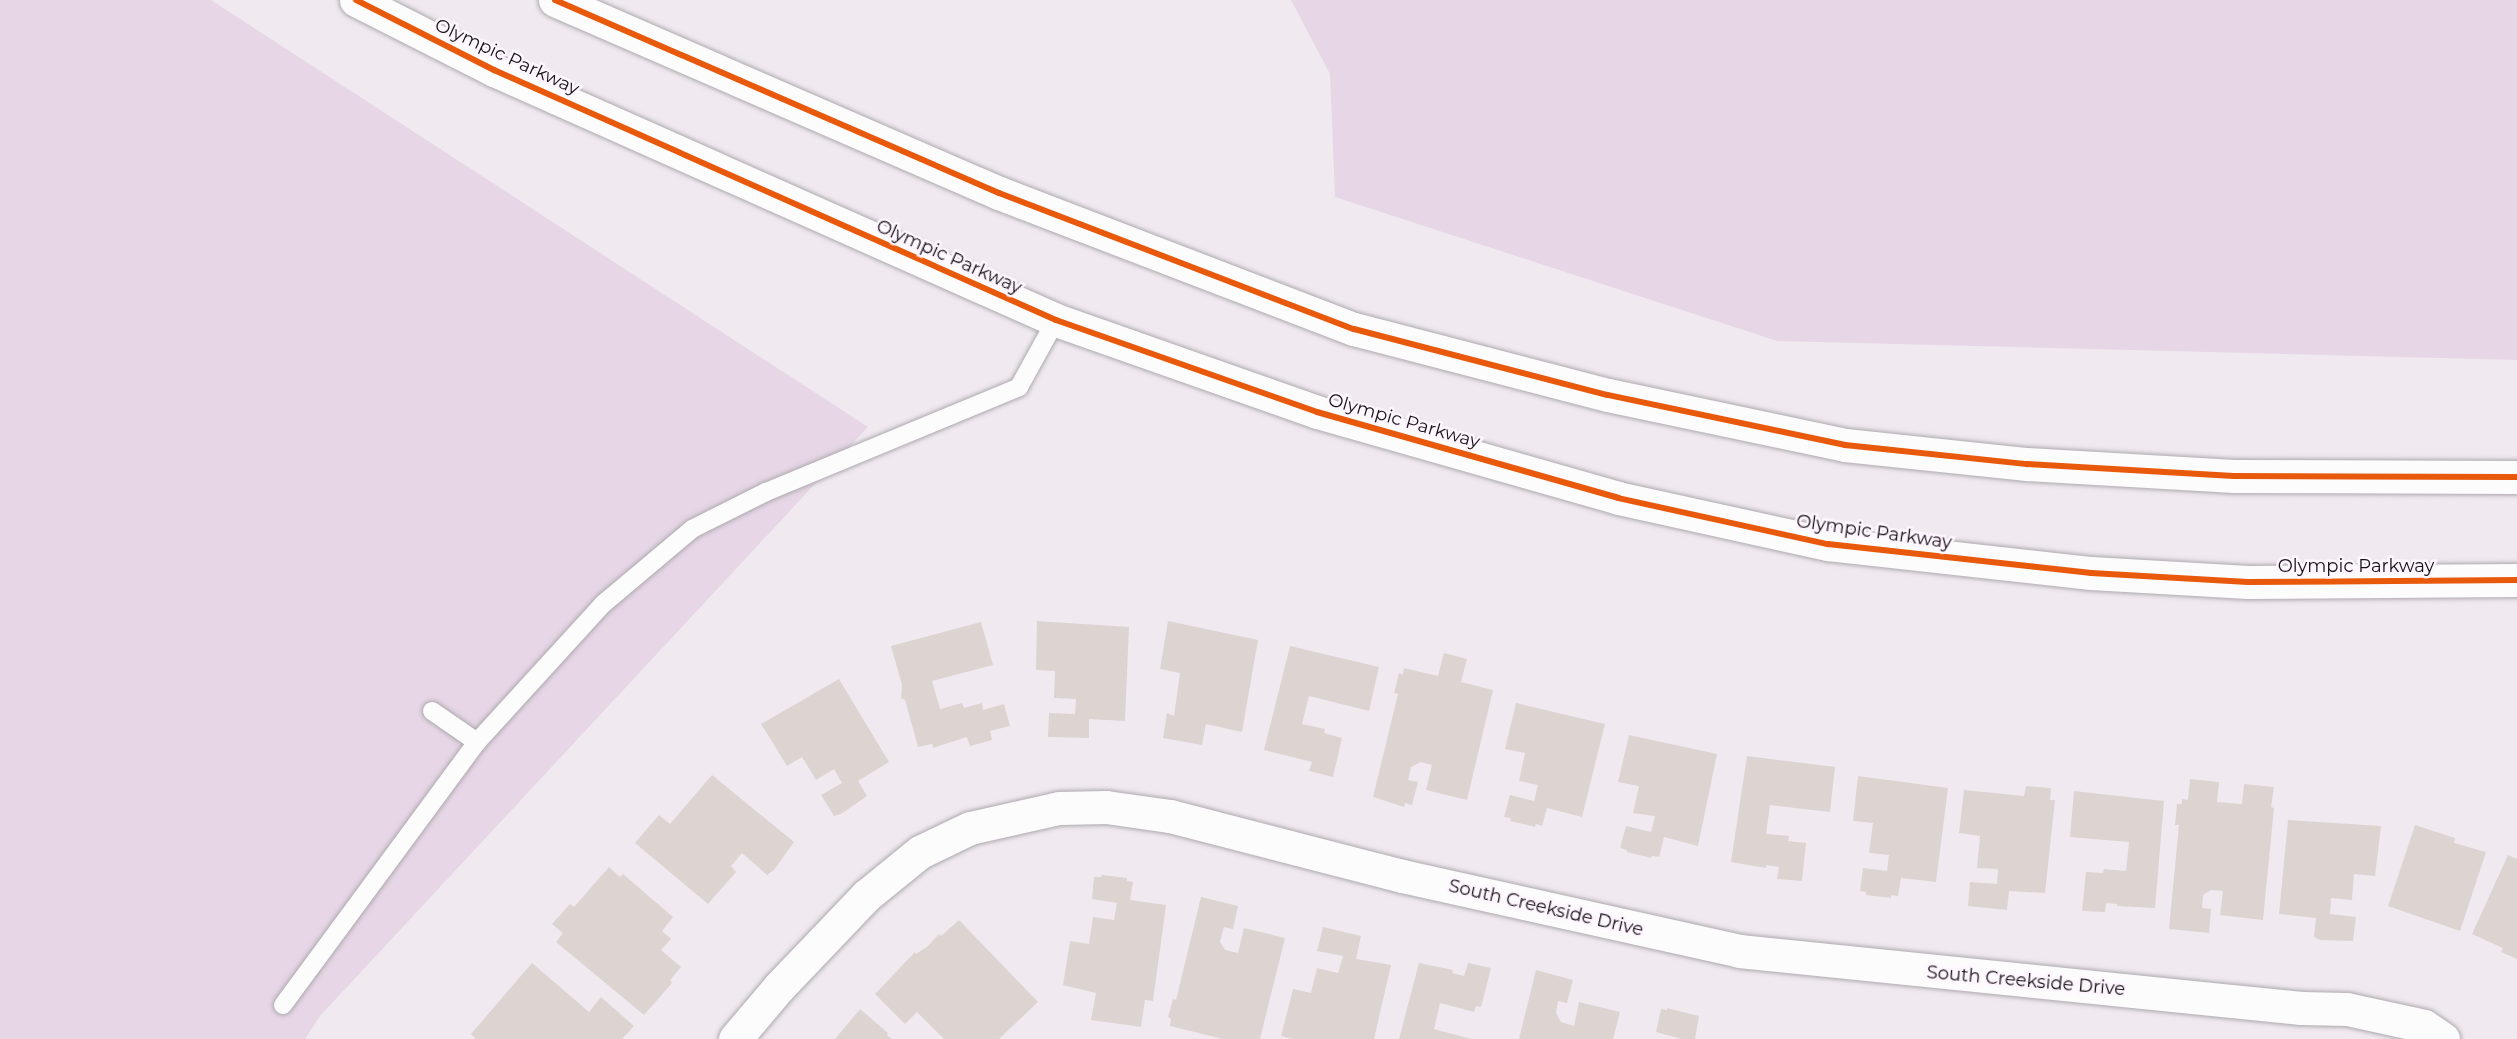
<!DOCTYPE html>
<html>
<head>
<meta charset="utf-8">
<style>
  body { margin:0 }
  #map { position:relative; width:2517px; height:1039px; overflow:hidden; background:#f0eaf0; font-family:Montserrat,sans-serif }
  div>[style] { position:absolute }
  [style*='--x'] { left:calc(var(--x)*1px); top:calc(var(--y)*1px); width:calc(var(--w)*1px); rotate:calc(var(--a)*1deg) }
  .green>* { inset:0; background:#e6d6e6 }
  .building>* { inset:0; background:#dbd4d1 }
  .roads { filter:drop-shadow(0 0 2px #aea9ae) drop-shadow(0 0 2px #aea9ae) }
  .service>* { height:18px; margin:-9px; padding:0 9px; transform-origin:9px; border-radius:9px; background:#fdfcfd }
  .minor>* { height:33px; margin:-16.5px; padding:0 16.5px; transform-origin:16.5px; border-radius:16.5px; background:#fdfcfd }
  .secondary>* { height:33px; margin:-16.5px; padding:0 16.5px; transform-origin:16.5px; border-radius:16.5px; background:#fdfcfd }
  .cycleway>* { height:6px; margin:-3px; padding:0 3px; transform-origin:3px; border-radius:3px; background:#e8590c }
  span { translate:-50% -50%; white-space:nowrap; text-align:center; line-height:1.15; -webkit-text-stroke:5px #fff5ff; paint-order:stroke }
  .street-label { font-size:18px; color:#151115 }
</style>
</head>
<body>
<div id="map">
  <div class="green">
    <div style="clip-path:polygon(0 0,211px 0,868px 427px,320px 1016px,305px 1039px,0 1039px)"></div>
    <div style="clip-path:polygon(1291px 0,2517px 0,2517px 360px,1777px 341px,1335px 197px,1330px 74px)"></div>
  </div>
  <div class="building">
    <div style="clip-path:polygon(1037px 621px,1129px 627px,1125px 721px,1089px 719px,1089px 738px,1048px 737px,1049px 713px,1075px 714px,1076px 699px,1054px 698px,1055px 671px,1036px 670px)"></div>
    <div style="clip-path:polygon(1168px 621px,1258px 640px,1242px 732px,1206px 724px,1202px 745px,1163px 738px,1167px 713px,1174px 716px,1180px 673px,1160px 669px)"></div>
    <div style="clip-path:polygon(981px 622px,993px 665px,932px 681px,940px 709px,962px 703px,964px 708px,982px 703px,983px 710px,1004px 704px,1010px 726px,990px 731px,992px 740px,970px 746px,967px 737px,933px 748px,932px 744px,918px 747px,905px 700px,901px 698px,902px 685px,891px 646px)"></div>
    <div style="clip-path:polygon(1290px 646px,1379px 667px,1369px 711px,1309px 696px,1302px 724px,1325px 729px,1324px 733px,1342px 738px,1333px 777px,1309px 771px,1312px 762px,1264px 750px)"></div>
    <div style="clip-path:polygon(1444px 653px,1467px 659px,1461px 682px,1493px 690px,1467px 800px,1426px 790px,1432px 765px,1421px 762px,1411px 767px,1408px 780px,1418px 782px,1412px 805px,1405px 803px,1404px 807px,1373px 797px,1398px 694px,1394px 693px,1399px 673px,1403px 675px,1404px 668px,1438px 676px)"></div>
    <div style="clip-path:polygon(839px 679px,889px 762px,858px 781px,867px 796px,841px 814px,834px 816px,821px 795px,842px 783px,834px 769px,816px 780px,802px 757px,787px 766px,761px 724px)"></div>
    <div style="clip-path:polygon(1516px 703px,1605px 724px,1582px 817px,1547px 808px,1542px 826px,1536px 824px,1535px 827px,1510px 821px,1511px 818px,1504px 817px,1510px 795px,1534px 801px,1538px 785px,1519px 781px,1525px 753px,1505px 749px)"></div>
    <div style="clip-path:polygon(1629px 735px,1717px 754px,1698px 846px,1664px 837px,1659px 857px,1652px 856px,1651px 858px,1627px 852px,1627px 850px,1620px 848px,1626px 826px,1651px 832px,1655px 816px,1633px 813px,1639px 786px,1618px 782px)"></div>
    <div style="clip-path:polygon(1747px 756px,1835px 767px,1830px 812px,1770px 805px,1766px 834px,1789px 836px,1788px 841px,1806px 843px,1802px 881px,1777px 879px,1779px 867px,1766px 865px,1766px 868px,1731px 862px)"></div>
    <div style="clip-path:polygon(712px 775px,794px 842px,774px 870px,767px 875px,742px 853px,731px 866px,736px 872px,708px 904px,635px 843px,659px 815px,670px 824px)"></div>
    <div style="clip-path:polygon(1858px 776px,1948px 788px,1936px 882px,1901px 878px,1898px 896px,1891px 895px,1891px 898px,1866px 895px,1866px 892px,1860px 891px,1863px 868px,1887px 871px,1889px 855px,1869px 853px,1873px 823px,1853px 821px)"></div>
    <div style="clip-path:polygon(2190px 779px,2219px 782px,2217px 802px,2242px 804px,2244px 784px,2274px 787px,2271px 807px,2274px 808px,2263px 920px,2220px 915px,2223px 891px,2211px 890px,2203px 895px,2202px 908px,2211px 909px,2209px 933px,2169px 929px,2179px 825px,2175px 825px,2177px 804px,2182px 804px,2182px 799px,2188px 800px)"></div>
    <div style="clip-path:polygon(2026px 786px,2051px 788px,2050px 800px,2055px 800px,2045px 893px,2009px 891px,2007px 910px,1968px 906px,1970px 882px,1997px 884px,1998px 869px,1977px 868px,1980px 836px,1959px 833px,1964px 790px,2024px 796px)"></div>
    <div style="clip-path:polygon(2074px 791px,2164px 801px,2155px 908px,2117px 906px,2117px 904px,2106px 903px,2105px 912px,2082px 911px,2086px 872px,2103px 873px,2104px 869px,2126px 871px,2129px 842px,2070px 837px)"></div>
    <div style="clip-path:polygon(2288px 820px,2381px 826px,2375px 876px,2354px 874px,2352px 900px,2331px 898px,2330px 914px,2356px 917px,2353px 941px,2320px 940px,2314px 937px,2316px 918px,2279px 914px)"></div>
    <div style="clip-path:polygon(2415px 825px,2455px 838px,2454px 843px,2486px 852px,2460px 931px,2388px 906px)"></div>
    <div style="clip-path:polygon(2508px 855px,2517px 859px,2517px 959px,2501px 952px,2503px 948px,2472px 934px)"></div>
    <div style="clip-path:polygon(609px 867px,620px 877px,623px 874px,673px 917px,662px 931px,671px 939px,661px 950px,681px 967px,670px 980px,672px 983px,644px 1015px,556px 942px,563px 933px,552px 924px,570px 904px,574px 907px)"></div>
    <div style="clip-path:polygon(1102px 875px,1127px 878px,1127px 881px,1133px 882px,1130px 900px,1166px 905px,1153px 1001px,1145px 1000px,1141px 1027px,1091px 1020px,1096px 993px,1063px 985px,1070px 941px,1089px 944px,1093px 917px,1114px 920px,1117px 903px,1092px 899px,1094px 877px,1101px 877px)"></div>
    <div style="clip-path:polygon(1201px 897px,1238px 906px,1233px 929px,1224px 927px,1220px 942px,1225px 950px,1238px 953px,1244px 928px,1285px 938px,1260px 1039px,1223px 1039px,1170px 1026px,1171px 1019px,1168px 1017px,1173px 999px,1176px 1000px)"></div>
    <div style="clip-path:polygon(959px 920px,1038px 1002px,999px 1039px,944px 1039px,917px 1012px,905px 1024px,875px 994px,915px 952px,916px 954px,928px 946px,939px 934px,941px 936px)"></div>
    <div style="clip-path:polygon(1323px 927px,1361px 936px,1356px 959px,1391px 965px,1374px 1039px,1293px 1039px,1281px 1036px,1293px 989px,1311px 993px,1317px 968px,1338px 973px,1343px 956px,1317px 951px)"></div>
    <div style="clip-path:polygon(532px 963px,589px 1012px,601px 997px,634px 1026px,622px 1039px,476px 1039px,471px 1034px)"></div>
    <div style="clip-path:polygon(1419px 963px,1453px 970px,1452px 973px,1464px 976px,1468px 963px,1491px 968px,1481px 1007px,1476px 1006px,1474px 1012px,1440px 1003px,1434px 1029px,1471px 1039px,1399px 1039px)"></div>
    <div style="clip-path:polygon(1536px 970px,1573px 980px,1567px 1003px,1558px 1001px,1556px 1013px,1561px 1022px,1574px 1026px,1579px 1002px,1620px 1012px,1613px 1039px,1519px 1039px)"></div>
    <div style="clip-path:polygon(1667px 1008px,1699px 1016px,1695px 1039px,1682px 1039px,1656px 1032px,1661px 1009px,1667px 1010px)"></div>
    <div style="clip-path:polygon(860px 1009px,888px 1033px,887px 1035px,892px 1039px,835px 1039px)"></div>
  </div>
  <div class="roads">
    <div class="service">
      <div style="--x:432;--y:711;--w:55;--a:34.6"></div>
      <div style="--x:283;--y:1005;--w:327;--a:-53.6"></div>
      <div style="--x:477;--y:742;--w:187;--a:-47.6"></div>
      <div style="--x:603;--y:604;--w:116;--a:-40.1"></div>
      <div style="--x:692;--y:529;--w:83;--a:-26.6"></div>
      <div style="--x:766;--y:492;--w:274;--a:-22.5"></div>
      <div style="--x:1019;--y:387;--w:77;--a:-61.1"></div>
    </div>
    <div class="minor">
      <div style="--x:735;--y:1039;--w:68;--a:-49.8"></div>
      <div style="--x:779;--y:987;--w:127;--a:-46.3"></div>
      <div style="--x:867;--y:895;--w:68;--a:-39.1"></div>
      <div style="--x:920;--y:852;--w:55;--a:-25.6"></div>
      <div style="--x:970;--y:828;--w:91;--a:-12.7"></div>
      <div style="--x:1059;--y:808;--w:47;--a:-1.2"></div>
      <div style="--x:1106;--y:807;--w:65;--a:8"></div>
      <div style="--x:1170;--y:816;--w:240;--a:14.5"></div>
      <div style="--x:1402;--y:876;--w:345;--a:12.5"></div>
      <div style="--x:1739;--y:951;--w:565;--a:5.79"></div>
      <div style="--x:2301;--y:1008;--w:46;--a:1.2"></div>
      <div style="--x:2347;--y:1009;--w:79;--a:12.4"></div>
      <div style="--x:2424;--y:1026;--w:23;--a:34"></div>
    </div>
    <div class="secondary">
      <div style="--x:356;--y:0;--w:155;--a:26.9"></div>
      <div style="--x:494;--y:70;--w:615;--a:23.98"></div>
      <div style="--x:1056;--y:320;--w:277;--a:19.4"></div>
      <div style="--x:1317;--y:412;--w:313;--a:15.9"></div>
      <div style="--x:1618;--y:498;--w:215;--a:12.4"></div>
      <div style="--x:1828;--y:544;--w:265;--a:6.3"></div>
      <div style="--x:2091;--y:573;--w:157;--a:3.3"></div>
      <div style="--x:2248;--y:582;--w:269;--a:-0.4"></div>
      <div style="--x:555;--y:0;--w:484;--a:23.5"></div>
      <div style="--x:999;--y:193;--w:380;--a:21"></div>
      <div style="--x:1354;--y:329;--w:262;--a:14.6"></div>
      <div style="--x:1608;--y:395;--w:242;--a:11.9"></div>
      <div style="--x:1845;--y:445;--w:183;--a:6"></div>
      <div style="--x:2027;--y:464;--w:207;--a:3.3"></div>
      <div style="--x:2234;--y:476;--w:283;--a:0.2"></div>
    </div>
  </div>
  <div class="cycleway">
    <div style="--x:356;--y:0;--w:155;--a:26.9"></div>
    <div style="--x:494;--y:70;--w:615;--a:23.98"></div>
    <div style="--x:1056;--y:320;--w:277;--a:19.4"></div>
    <div style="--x:1317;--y:412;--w:313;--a:15.9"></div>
    <div style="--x:1618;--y:498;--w:215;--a:12.4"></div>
    <div style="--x:1828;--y:544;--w:265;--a:6.3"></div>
    <div style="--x:2091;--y:573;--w:157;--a:3.3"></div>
    <div style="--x:2248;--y:582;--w:269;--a:-0.4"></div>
    <div style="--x:555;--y:0;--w:484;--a:23.5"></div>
    <div style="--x:999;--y:193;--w:380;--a:21"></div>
    <div style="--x:1354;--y:329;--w:262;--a:14.6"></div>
    <div style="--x:1608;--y:395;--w:242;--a:11.9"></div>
    <div style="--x:1845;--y:445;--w:183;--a:6"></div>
    <div style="--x:2027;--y:464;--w:207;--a:3.3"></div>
    <div style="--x:2234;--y:476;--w:283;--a:0.2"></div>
  </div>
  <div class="street-label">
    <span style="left:507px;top:57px;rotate:25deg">Olympic Parkway</span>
    <span style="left:949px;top:257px;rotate:24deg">Olympic Parkway</span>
    <span style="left:1404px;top:421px;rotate:16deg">Olympic Parkway</span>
    <span style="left:1874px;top:532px;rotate:8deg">Olympic Parkway</span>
    <span style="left:2356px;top:566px">Olympic Parkway</span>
    <span style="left:1546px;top:908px;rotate:13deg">South Creekside Drive</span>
    <span style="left:2026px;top:981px;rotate:5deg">South Creekside Drive</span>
  </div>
</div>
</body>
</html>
